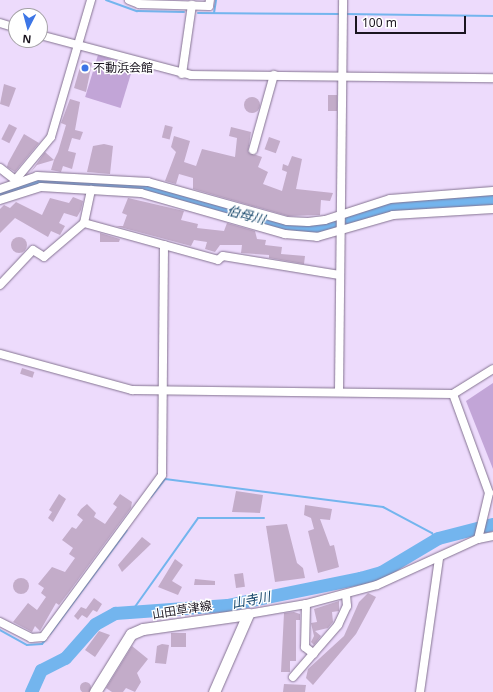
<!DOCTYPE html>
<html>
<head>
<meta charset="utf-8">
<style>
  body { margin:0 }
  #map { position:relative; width:493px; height:692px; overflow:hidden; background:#eddbfc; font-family:"Noto Sans","Noto Sans JP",sans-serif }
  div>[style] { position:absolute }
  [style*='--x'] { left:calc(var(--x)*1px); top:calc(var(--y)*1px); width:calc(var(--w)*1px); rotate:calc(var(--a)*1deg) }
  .green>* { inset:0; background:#c2a5d7; transform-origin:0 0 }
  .stream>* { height:2px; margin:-1px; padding:0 1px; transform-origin:1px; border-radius:1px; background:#73b5ee }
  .river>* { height:13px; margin:-6.5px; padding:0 6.5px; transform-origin:6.5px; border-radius:6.5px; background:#73b5ee }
  .building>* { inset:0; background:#c3acc9; transform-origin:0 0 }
  .round { border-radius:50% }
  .roads { filter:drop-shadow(0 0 1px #847391) drop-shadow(0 0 1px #847391) }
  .street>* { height:8px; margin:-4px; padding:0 4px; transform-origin:4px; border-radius:4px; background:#fff }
  .secondary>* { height:11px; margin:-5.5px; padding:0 5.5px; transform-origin:5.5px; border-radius:5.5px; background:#fff }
  .dots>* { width:11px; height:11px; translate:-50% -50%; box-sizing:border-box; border:2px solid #fff; border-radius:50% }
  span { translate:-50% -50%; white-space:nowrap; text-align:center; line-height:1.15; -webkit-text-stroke:3px #fff; paint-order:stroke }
  .poi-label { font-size:12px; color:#1b1520 }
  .left { translate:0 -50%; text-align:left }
  .street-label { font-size:12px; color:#1b1520 }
  .water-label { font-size:13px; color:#114368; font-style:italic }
  .north { position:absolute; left:8px; top:8px; width:40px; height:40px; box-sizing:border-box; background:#fff; border:1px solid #a4a1a6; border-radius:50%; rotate:186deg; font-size:11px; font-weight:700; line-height:16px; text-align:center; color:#1b1520 }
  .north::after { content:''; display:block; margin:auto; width:14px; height:18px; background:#3d76e6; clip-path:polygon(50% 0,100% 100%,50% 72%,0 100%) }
  .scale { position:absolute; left:355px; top:16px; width:111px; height:18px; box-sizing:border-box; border:2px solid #1b1520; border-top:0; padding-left:5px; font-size:12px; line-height:14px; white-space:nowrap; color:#1b1520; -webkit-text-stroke:3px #fff; paint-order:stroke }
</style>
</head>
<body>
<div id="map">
  <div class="green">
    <div style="left:98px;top:55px;width:37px;height:44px;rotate:17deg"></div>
    <div style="clip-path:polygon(493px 383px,493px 469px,466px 401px)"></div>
  </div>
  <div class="stream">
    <div style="--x:106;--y:0;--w:33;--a:20"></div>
    <div style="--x:137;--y:11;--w:47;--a:1.2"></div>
    <div style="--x:198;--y:13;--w:142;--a:0.4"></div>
    <div style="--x:214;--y:13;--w:13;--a:-81"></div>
    <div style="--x:344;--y:14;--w:149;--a:0.8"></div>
    <div style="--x:151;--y:497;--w:23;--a:-52"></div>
    <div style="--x:165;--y:479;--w:220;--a:7.3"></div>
    <div style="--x:383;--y:507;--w:55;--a:28"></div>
    <div style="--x:432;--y:533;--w:8;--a:60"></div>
    <div style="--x:132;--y:611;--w:114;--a:-54.6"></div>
    <div style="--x:198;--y:518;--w:66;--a:0"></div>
    <div style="--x:0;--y:630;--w:31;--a:29"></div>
    <div style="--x:27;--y:645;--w:15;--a:-4"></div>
    <div style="--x:42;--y:644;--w:6;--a:-51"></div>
    <div style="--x:50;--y:634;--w:129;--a:-53.5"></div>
  </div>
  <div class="river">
    <div style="--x:0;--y:194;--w:37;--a:-20"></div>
    <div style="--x:35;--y:181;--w:107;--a:3.2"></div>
    <div style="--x:142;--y:187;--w:165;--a:14.4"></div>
    <div style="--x:302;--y:228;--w:13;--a:0"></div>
    <div style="--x:315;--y:228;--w:71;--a:-16.4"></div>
    <div style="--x:383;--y:208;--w:110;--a:-4.2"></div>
    <div style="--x:31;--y:692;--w:24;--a:-66"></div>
    <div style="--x:41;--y:670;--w:27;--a:-27"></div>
    <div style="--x:65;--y:658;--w:45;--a:-48.6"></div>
    <div style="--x:95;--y:624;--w:23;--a:-29"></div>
    <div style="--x:115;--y:613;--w:112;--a:-4.1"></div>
    <div style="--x:227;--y:605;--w:136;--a:-11.5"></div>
    <div style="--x:360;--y:578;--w:22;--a:-16"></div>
    <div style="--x:381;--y:572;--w:66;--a:-30.8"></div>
    <div style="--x:438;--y:538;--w:57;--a:-14.3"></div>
  </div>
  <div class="building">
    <div style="clip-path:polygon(82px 60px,92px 63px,86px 92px,74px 88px)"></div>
    <div style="clip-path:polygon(4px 84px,16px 88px,9px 107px,0 104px)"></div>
    <div style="left:328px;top:95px;width:9px;height:16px"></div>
    <div class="round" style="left:244px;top:97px;width:16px;height:16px"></div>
    <div style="clip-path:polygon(70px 99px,80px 102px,75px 130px,83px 132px,80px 140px,72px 138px,68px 151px,76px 153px,72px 169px,63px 166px,61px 172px,51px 170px,54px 160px,37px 165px,30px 173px,45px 152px,54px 160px,58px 152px,66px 125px,61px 123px)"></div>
    <div style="left:9px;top:124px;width:9px;height:17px;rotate:27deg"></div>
    <div style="left:165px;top:125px;width:8px;height:13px;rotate:14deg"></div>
    <div style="clip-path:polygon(231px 127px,251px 132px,248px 152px,262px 157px,258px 167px,268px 172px,263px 184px,282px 191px,287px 172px,282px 170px,283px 164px,288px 166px,292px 156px,302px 159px,296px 189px,333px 193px,330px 201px,321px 200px,320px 215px,288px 216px,193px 189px,193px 178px,179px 174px,176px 184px,165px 181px,176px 152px,171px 147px,174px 136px,190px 141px,184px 162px,196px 166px,202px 149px,235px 157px,237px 138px,229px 136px)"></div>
    <div style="clip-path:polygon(24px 134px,39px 143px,15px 172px,7px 167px,8px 163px)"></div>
    <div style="left:269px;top:137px;width:12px;height:13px;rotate:20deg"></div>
    <div style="clip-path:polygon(104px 144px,113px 146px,110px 174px,87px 172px,93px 146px)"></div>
    <div style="clip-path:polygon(73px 197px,83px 201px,81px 210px,77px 217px,64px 213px,59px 223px,65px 226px,60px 235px,51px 231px,48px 237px,15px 218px,0 233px,0 209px,4px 205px,10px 208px,16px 202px,42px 215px,50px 198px,69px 203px)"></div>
    <div style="clip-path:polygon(128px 198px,184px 211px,181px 220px,198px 224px,197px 228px,224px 231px,227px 223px,255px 231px,257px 239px,266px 240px,265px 245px,282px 247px,281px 254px,305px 256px,304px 264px,269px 258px,269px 255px,241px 253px,242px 245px,220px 245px,215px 252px,205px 249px,207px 242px,194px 240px,191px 246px,116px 226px,123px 226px,127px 215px,122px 213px)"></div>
    <div style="clip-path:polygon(100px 233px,120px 239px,119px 242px,100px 242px)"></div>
    <div class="round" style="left:11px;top:237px;width:16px;height:16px"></div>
    <div style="left:22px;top:368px;width:13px;height:6px;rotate:18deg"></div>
    <div style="clip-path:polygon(236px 491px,263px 495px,260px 513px,232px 512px)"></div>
    <div style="clip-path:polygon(59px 494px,66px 499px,53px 522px,48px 518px,52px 512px,49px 510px)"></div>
    <div style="clip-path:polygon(120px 494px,132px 502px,131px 508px,69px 592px,59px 605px,56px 603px,40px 631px,35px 626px,32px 632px,13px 622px,28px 603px,37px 610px,46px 597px,41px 593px,44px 588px,38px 584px,52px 567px,65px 572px,75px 558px,69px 554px,73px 548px,62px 540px,72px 527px,76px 529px,83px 520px,77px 515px,81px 509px,87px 504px,96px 513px,94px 517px,105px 524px,117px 507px,113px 504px)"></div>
    <div style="clip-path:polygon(305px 505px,332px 509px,330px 520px,320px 519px,330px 546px,334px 545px,339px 567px,336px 568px,318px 573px,308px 531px,314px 529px,311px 518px,304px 515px)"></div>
    <div style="clip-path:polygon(287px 524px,297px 563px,303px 568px,305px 578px,275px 582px,266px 526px)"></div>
    <div style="clip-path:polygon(142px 537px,151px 544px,122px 572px,118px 565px)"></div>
    <div style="clip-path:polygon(175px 559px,183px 565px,172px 581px,182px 587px,178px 595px,158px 587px)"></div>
    <div style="left:243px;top:573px;width:14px;height:9px;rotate:82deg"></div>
    <div class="round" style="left:13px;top:578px;width:16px;height:16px"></div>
    <div style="clip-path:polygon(195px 579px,215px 581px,215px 585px,194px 585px)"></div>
    <div style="clip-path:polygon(368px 593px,376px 597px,356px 634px,313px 685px,306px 678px,308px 669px,344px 636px,359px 602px)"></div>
    <div style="clip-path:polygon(94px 598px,102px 604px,97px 612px,93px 610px,87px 618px,82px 615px,78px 620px,74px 616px,81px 607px,86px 609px)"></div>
    <div style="clip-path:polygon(339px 601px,339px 611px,332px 612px,333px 622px,328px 628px,315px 631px,321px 636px,314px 645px,311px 642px,314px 636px,311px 623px,317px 622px,314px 609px)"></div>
    <div style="clip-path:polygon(294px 612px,300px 614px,300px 620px,296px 620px,296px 661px,290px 661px,290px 672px,281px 672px,284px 613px)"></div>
    <div style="clip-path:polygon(99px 631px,110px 635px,95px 657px,85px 650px)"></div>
    <div style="left:171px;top:633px;width:15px;height:14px"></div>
    <div style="clip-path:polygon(162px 644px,169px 645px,166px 664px,155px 663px,157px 646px)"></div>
    <div style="clip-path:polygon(132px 646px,148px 659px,137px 673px,141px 682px,135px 692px,126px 688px,123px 692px,112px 692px,106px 688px)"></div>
    <div class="round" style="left:79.5px;top:681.5px;width:11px;height:11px"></div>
    <div style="clip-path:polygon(284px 684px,306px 685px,305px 692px,283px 692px)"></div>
  </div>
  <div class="roads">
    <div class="street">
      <div style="--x:129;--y:0;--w:11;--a:22"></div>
      <div style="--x:139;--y:4;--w:70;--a:1.6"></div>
      <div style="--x:209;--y:6;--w:6;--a:-81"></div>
      <div style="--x:0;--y:23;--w:17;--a:17"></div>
      <div style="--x:40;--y:35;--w:156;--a:14.8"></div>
      <div style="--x:191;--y:75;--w:302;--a:0.6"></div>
      <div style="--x:182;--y:74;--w:70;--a:-81.8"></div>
      <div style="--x:253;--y:150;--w:78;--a:-74.4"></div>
      <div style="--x:0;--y:168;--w:23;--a:38"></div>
      <div style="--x:17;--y:178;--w:53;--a:-50.3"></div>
      <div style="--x:51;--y:137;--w:143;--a:-73.7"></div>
      <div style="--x:0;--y:189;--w:39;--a:-19"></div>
      <div style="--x:37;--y:176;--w:111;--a:3.1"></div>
      <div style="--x:148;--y:182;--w:144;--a:15.7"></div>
      <div style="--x:287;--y:221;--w:21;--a:3"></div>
      <div style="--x:308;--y:222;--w:17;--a:-7"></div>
      <div style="--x:325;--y:220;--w:68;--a:-17.9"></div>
      <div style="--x:390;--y:199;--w:103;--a:-4.4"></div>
      <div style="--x:0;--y:200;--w:43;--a:-17.6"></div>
      <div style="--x:41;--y:187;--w:100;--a:3.4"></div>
      <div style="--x:141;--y:193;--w:150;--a:15.9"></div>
      <div style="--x:285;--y:234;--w:32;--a:5"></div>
      <div style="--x:317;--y:237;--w:79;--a:-16.1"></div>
      <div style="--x:393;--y:215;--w:100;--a:-3.4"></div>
      <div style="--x:84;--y:223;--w:139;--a:15.4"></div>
      <div style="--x:218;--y:260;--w:6;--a:-39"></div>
      <div style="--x:223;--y:256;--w:118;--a:9.3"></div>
      <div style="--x:0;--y:285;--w:48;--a:-46.7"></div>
      <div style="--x:33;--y:250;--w:13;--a:32"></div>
      <div style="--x:44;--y:257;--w:52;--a:-40.4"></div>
      <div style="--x:84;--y:223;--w:34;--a:-78"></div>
      <div style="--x:0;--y:354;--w:137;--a:15.3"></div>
      <div style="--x:132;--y:390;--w:321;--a:0.7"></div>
      <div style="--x:453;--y:394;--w:47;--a:-32"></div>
      <div style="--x:339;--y:391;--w:391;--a:-89.4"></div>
      <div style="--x:453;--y:394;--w:105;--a:70"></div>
      <div style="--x:489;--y:493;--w:47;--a:103.4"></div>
      <div style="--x:306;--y:604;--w:43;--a:91.3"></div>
      <div style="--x:305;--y:647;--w:11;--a:38"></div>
      <div style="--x:248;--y:614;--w:59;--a:-9.8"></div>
      <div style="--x:306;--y:604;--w:73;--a:-15"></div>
      <div style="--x:377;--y:585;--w:111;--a:-24.5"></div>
      <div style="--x:478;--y:539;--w:15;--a:-11"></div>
      <div style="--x:0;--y:622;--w:35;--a:27"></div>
      <div style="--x:31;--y:638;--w:12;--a:-5"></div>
      <div style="--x:43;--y:637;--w:201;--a:-53.7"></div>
      <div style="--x:162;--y:475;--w:230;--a:-89.5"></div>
      <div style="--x:293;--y:677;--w:69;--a:-49.1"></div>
      <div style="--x:338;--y:625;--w:21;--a:-65"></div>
      <div style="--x:347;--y:606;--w:11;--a:-95"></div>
      <div style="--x:420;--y:692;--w:135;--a:-81.9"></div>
    </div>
    <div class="secondary">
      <div style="--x:95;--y:692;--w:68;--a:-58.2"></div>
      <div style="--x:131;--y:634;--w:13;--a:-23"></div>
      <div style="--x:143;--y:629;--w:106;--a:-8.1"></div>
      <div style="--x:214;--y:692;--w:85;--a:-66.4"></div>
    </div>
  </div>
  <div class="dots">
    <div style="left:85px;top:68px;background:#3d76e6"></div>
  </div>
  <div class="poi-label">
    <span class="left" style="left:93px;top:68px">不動浜会館</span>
  </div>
  <div class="street-label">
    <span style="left:182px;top:610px;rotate:-9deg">山田草津線</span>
  </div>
  <div class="water-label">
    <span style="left:246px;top:215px;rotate:15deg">伯母川</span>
    <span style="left:251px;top:600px;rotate:-11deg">山寺川</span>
  </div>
  <div class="north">N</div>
  <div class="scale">100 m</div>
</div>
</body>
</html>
